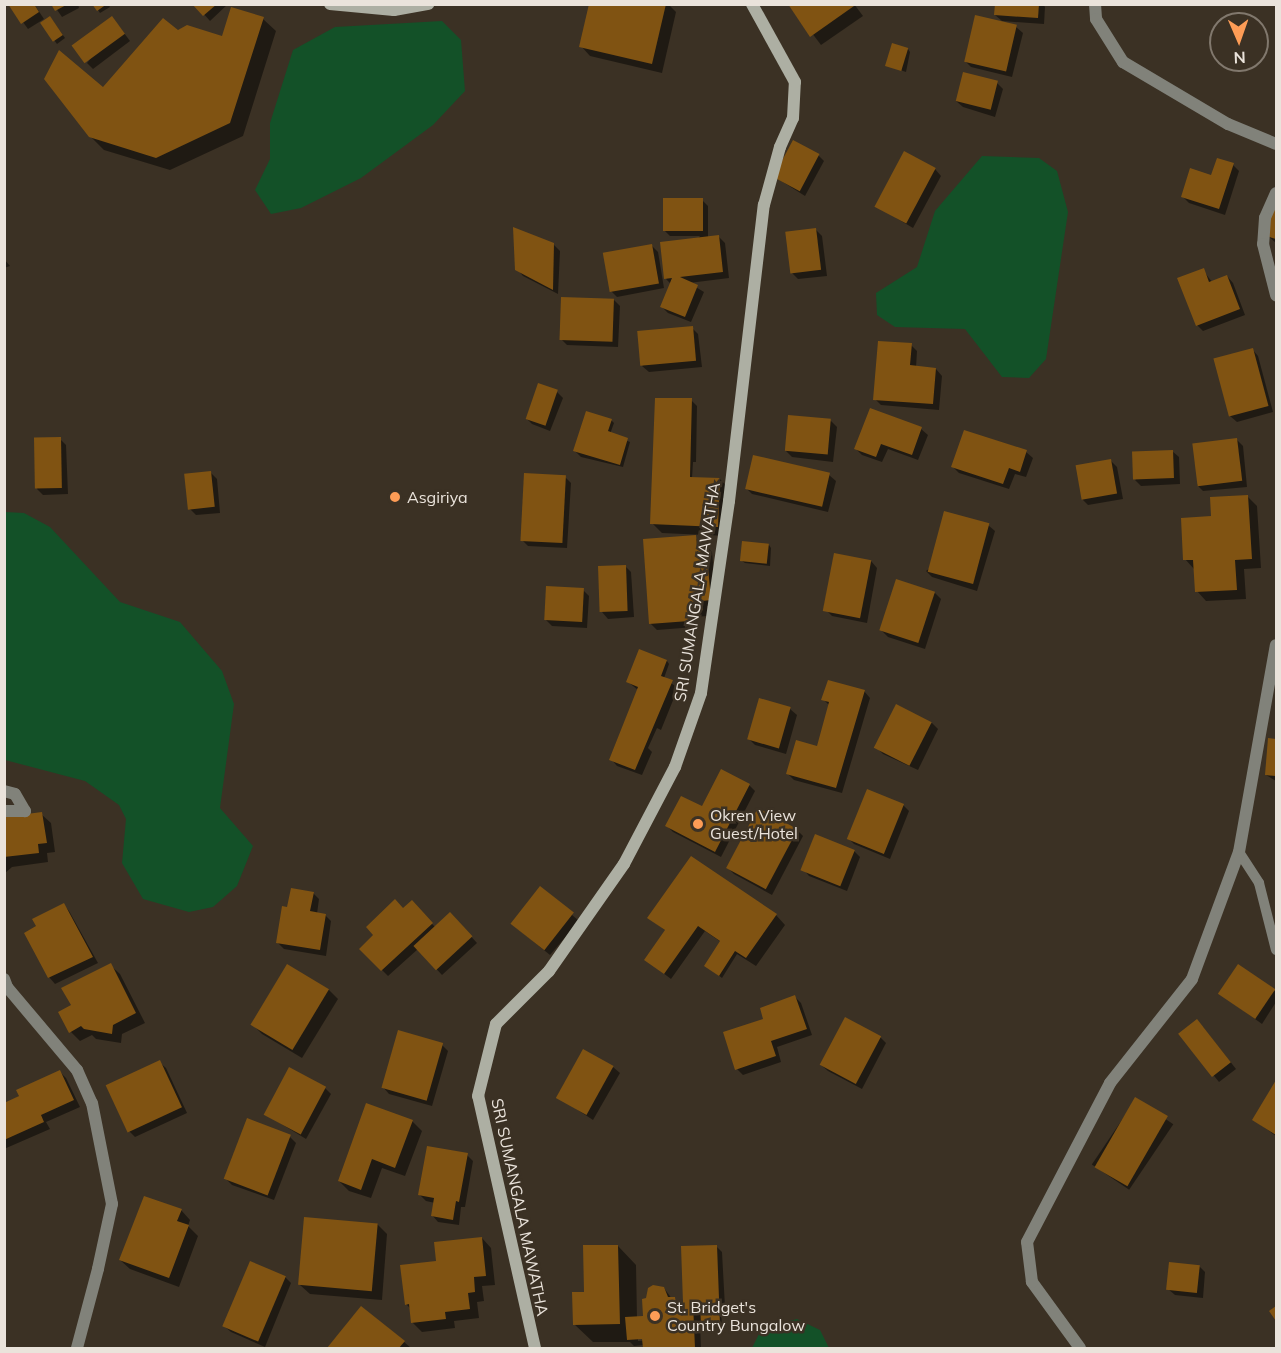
<!DOCTYPE html>
<html>
<head>
<meta charset="utf-8">
<style>
  body { margin:0 }
  #map { position:relative; width:1281px; height:1353px; overflow:hidden; background:#3b3124; font-family:Mulish,sans-serif }
  div>[style] { position:absolute }
  [style*='--x'] { left:calc(var(--x)*1px); top:calc(var(--y)*1px); width:calc(var(--w)*1px); rotate:calc(var(--a)*1deg) }
  .green>* { inset:0; background:#135128 }
  .shadow>* { inset:0; background:#0007; transform-origin:0 0 }
  .building>* { inset:0; background:#805312; transform-origin:0 0 }
  .lane>* { height:10px; margin:-5px; padding:0 5px; transform-origin:5px; border-radius:5px; background:#81827a }
  .street>* { height:12px; margin:-6px; padding:0 6px; transform-origin:6px; border-radius:6px; background:#81827a }
  .secondary>* { height:12px; margin:-6px; padding:0 6px; transform-origin:6px; border-radius:6px; background:#adafa3 }
  .dots>* { width:16px; height:16px; translate:-50% -50%; box-sizing:border-box; border:3px solid #3b3124; border-radius:50% }
  span { translate:-50% -50%; white-space:nowrap; text-align:center; line-height:1.15; -webkit-text-stroke:5px #3b3124; paint-order:stroke }
  .poi-label { font-size:16px; color:#eae3db }
  .left { translate:0 -50%; text-align:left }
  .street-label { font-size:16px; color:#eae3db }
  .frame { position:absolute; inset:0; border:6px solid #eae3db; pointer-events:none }
  .north { position:absolute; left:1209px; top:12px; width:60px; height:60px; box-sizing:border-box; background:#3b3124; border:2px solid #81786d; border-radius:50%; rotate:178deg; font-size:16px; font-weight:700; line-height:24px; text-align:center; color:#eae3db }
  .north::after { content:''; display:block; margin:auto; width:21px; height:27px; background:#fd9c56; clip-path:polygon(50% 0,100% 100%,50% 72%,0 100%) }
</style>
</head>
<body>
<div id="map">
  <div class="green">
    <div style="clip-path:polygon(442px 21px,461px 40px,465px 91px,433px 125px,361px 178px,301px 208px,271px 214px,255px 190px,270px 159px,270px 123px,293px 50px,335px 27px)"></div>
    <div style="clip-path:polygon(982px 156px,1039px 158px,1057px 171px,1068px 212px,1046px 359px,1029px 378px,1002px 377px,965px 329px,895px 327px,877px 315px,876px 293px,917px 267px,935px 211px)"></div>
    <div style="clip-path:polygon(5px 512px,24px 513px,50px 527px,120px 602px,180px 622px,222px 671px,234px 704px,220px 808px,253px 846px,237px 886px,213px 907px,189px 912px,143px 899px,122px 863px,126px 819px,119px 805px,85px 781px,5px 760px)"></div>
    <div style="clip-path:polygon(797px 1319px,820px 1330px,829px 1348px,752px 1348px,762px 1328px)"></div>
  </div>
  <div class="shadow">
    <div style="clip-path:polygon(10px 4px,34px 4px,44px 19px,28px 29px)"></div>
    <div style="clip-path:polygon(53px 4px,78px 4px,79px 8px,62px 17px)"></div>
    <div style="clip-path:polygon(94px 4px,108px 4px,110px 7px,100px 13px)"></div>
    <div style="clip-path:polygon(195px 4px,228px 4px,210px 21px)"></div>
    <div style="clip-path:polygon(591px 4px,668px 4px,676px 12px,662px 73px,590px 56px,581px 46px)"></div>
    <div style="clip-path:polygon(790px 4px,854px 4px,863px 16px,821px 45px)"></div>
    <div style="clip-path:polygon(997px 4px,1043px 4px,1045px 7px,1044px 24px,1002px 21px,995px 15px)"></div>
    <div style="clip-path:polygon(263px 19px,276px 31px,243px 136px,170px 170px,104px 150px,90px 136px,103px 89px,178px 32px,223px 38px)"></div>
    <div style="clip-path:polygon(53px 21px,65px 38px,57px 44px,42px 24px)"></div>
    <div style="clip-path:polygon(118px 25px,130px 41px,93px 69px,87px 63px)"></div>
    <div style="clip-path:polygon(1016px 27px,1023px 33px,1012px 77px,971px 67px,965px 61px)"></div>
    <div style="clip-path:polygon(908px 49px,910px 52px,906px 72px,888px 66px)"></div>
    <div style="clip-path:polygon(997px 83px,1003px 89px,995px 117px,963px 107px,956px 101px)"></div>
    <div style="clip-path:polygon(818px 155px,824px 161px,805px 196px,775px 177px)"></div>
    <div style="clip-path:polygon(1233px 165px,1239px 171px,1225px 215px,1189px 203px,1183px 197px)"></div>
    <div style="clip-path:polygon(935px 169px,941px 176px,913px 228px,876px 206px)"></div>
    <div style="clip-path:polygon(702px 200px,708px 206px,708px 238px,718px 236px,725px 243px,729px 278px,689px 283px,704px 292px,691px 322px,668px 313px,662px 307px,671px 284px,666px 279px,700px 236px,670px 236px,664px 230px)"></div>
    <div style="clip-path:polygon(1276px 201px,1276px 243px,1268px 236px)"></div>
    <div style="clip-path:polygon(816px 230px,822px 236px,827px 276px,798px 279px,792px 273px)"></div>
    <div style="clip-path:polygon(553px 244px,560px 251px,558px 294px,523px 276px,517px 269px)"></div>
    <div style="clip-path:polygon(652px 246px,658px 252px,664px 288px,617px 297px,611px 291px)"></div>
    <div style="clip-path:polygon(4px 259px,10px 266px,4px 268px)"></div>
    <div style="clip-path:polygon(1203px 270px,1212px 282px,1227px 276px,1233px 283px,1245px 315px,1203px 331px,1197px 325px)"></div>
    <div style="clip-path:polygon(614px 300px,620px 306px,618px 347px,567px 345px,561px 339px)"></div>
    <div style="clip-path:polygon(692px 328px,698px 334px,702px 367px,649px 372px,642px 366px)"></div>
    <div style="clip-path:polygon(911px 345px,917px 351px,916px 368px,936px 369px,942px 376px,939px 410px,881px 405px,875px 399px)"></div>
    <div style="clip-path:polygon(1252px 349px,1258px 356px,1273px 412px,1237px 422px,1230px 416px)"></div>
    <div style="clip-path:polygon(557px 392px,563px 398px,550px 431px,532px 424px,526px 418px)"></div>
    <div style="clip-path:polygon(691px 400px,697px 406px,696px 462px,693px 462px,692px 478px,720px 479px,729px 489px,727px 536px,662px 533px,652px 523px)"></div>
    <div style="clip-path:polygon(587px 413px,612px 421px,614px 423px,610px 434px,630px 442px,623px 467px,581px 457px,575px 451px)"></div>
    <div style="clip-path:polygon(831px 421px,837px 427px,833px 462px,792px 457px,786px 451px)"></div>
    <div style="clip-path:polygon(921px 429px,928px 435px,918px 460px,888px 449px,882px 462px,862px 455px,856px 449px)"></div>
    <div style="clip-path:polygon(60px 439px,66px 445px,68px 494px,43px 495px,37px 489px)"></div>
    <div style="clip-path:polygon(1237px 440px,1243px 446px,1247px 487px,1203px 491px,1197px 485px)"></div>
    <div style="clip-path:polygon(1172px 451px,1179px 457px,1180px 484px,1141px 486px,1135px 480px)"></div>
    <div style="clip-path:polygon(1026px 452px,1033px 458px,1026px 477px,1015px 474px,1009px 489px,959px 473px,953px 467px)"></div>
    <div style="clip-path:polygon(1111px 461px,1117px 467px,1123px 499px,1088px 505px,1082px 499px)"></div>
    <div style="clip-path:polygon(211px 473px,217px 479px,220px 513px,196px 515px,190px 509px)"></div>
    <div style="clip-path:polygon(829px 475px,836px 481px,828px 512px,752px 494px,746px 488px)"></div>
    <div style="clip-path:polygon(565px 477px,571px 483px,567px 548px,528px 546px,522px 540px)"></div>
    <div style="clip-path:polygon(1248px 497px,1257px 506px,1261px 568px,1244px 569px,1246px 599px,1206px 601px,1197px 591px,1194px 569px,1185px 559px,1213px 518px)"></div>
    <div style="clip-path:polygon(988px 525px,995px 531px,977px 591px,932px 577px,926px 571px)"></div>
    <div style="clip-path:polygon(695px 537px,702px 547px,706px 546px,712px 552px,717px 606px,707px 606px,708px 616px,694px 617px,695px 627px,657px 630px,650px 623px)"></div>
    <div style="clip-path:polygon(769px 545px,771px 548px,770px 566px,745px 563px,742px 561px)"></div>
    <div style="clip-path:polygon(871px 561px,877px 568px,867px 623px,832px 616px,826px 610px)"></div>
    <div style="clip-path:polygon(625px 566px,631px 572px,634px 617px,608px 619px,602px 612px)"></div>
    <div style="clip-path:polygon(583px 590px,589px 596px,587px 628px,552px 626px,545px 619px)"></div>
    <div style="clip-path:polygon(935px 593px,941px 599px,925px 649px,888px 637px,882px 631px)"></div>
    <div style="clip-path:polygon(667px 661px,669px 664px,664px 678px,678px 688px,661px 730px,657px 728px,648px 748px,652px 752px,642px 775px,617px 766px,611px 759px,638px 690px,628px 682px)"></div>
    <div style="clip-path:polygon(864px 691px,870px 698px,842px 793px,794px 780px,787px 773px,818px 748px,830px 706px,823px 699px)"></div>
    <div style="clip-path:polygon(790px 709px,797px 715px,786px 754px,755px 745px,749px 739px)"></div>
    <div style="clip-path:polygon(932px 723px,938px 729px,918px 770px,883px 754px,877px 748px)"></div>
    <div style="clip-path:polygon(1270px 740px,1276px 740px,1276px 781px,1266px 775px)"></div>
    <div style="clip-path:polygon(749px 785px,755px 791px,721px 857px,673px 832px,667px 826px)"></div>
    <div style="clip-path:polygon(903px 805px,909px 811px,890px 859px,854px 844px,848px 838px)"></div>
    <div style="clip-path:polygon(41px 814px,51px 823px,55px 852px,47px 853px,48px 862px,12px 867px,4px 874px,4px 818px)"></div>
    <div style="clip-path:polygon(797px 830px,803px 836px,772px 895px,734px 874px,728px 868px)"></div>
    <div style="clip-path:polygon(854px 851px,860px 857px,847px 891px,809px 876px,803px 869px)"></div>
    <div style="clip-path:polygon(541px 888px,579px 921px,550px 955px,518px 929px)"></div>
    <div style="clip-path:polygon(313px 893px,319px 899px,317px 914px,325px 915px,331px 921px,326px 956px,284px 949px,278px 943px,289px 908px)"></div>
    <div style="clip-path:polygon(412px 903px,435px 927px,456px 920px,477px 943px,442px 975px,418px 949px,388px 976px,361px 949px)"></div>
    <div style="clip-path:polygon(63px 904px,69px 911px,98px 963px,55px 984px,49px 977px,38px 927px)"></div>
    <div style="clip-path:polygon(776px 915px,785px 925px,756px 966px,737px 954px,722px 978px,709px 968px,721px 942px,705px 931px,671px 979px,646px 960px,666px 931px,649px 918px)"></div>
    <div style="clip-path:polygon(110px 965px,120px 974px,145px 1023px,122px 1034px,121px 1043px,96px 1039px,92px 1035px,80px 1041px,71px 1032px,73px 1006px)"></div>
    <div style="clip-path:polygon(287px 966px,329px 990px,338px 999px,302px 1058px,262px 1034px,252px 1024px)"></div>
    <div style="clip-path:polygon(1238px 966px,1276px 992px,1276px 1002px,1262px 1024px,1219px 993px)"></div>
    <div style="clip-path:polygon(795px 997px,801px 1003px,812px 1035px,777px 1047px,781px 1062px,743px 1075px,737px 1069px,765px 1019px)"></div>
    <div style="clip-path:polygon(1203px 1027px,1236px 1069px,1219px 1082px,1180px 1034px)"></div>
    <div style="clip-path:polygon(880px 1037px,886px 1043px,862px 1089px,828px 1071px,821px 1065px)"></div>
    <div style="clip-path:polygon(442px 1045px,448px 1051px,432px 1106px,389px 1094px,383px 1087px)"></div>
    <div style="clip-path:polygon(159px 1062px,166px 1068px,187px 1113px,135px 1137px,129px 1131px)"></div>
    <div style="clip-path:polygon(613px 1067px,620px 1073px,593px 1120px,558px 1097px)"></div>
    <div style="clip-path:polygon(60px 1072px,66px 1078px,80px 1107px,46px 1122px,50px 1129px,4px 1149px,4px 1105px)"></div>
    <div style="clip-path:polygon(1276px 1083px,1276px 1136px,1254px 1120px)"></div>
    <div style="clip-path:polygon(325px 1088px,331px 1094px,306px 1139px,265px 1114px)"></div>
    <div style="left:1136px;top:1099px;width:45px;height:79px;rotate:34deg"></div>
    <div style="clip-path:polygon(412px 1121px,422px 1131px,405px 1176px,382px 1168px,371px 1198px,349px 1191px,339px 1181px)"></div>
    <div style="clip-path:polygon(290px 1137px,296px 1143px,274px 1200px,232px 1185px,225px 1178px)"></div>
    <div style="clip-path:polygon(467px 1155px,473px 1161px,465px 1207px,461px 1207px,459px 1225px,438px 1222px,432px 1215px,435px 1203px,426px 1201px,420px 1195px)"></div>
    <div style="clip-path:polygon(181px 1210px,190px 1220px,188px 1226px,198px 1236px,179px 1287px,130px 1269px,120px 1260px)"></div>
    <div style="clip-path:polygon(377px 1224px,387px 1234px,382px 1300px,310px 1294px,300px 1285px)"></div>
    <div style="clip-path:polygon(482px 1238px,491px 1248px,495px 1285px,482px 1286px,484px 1301px,477px 1302px,479px 1318px,454px 1321px,455px 1328px,422px 1332px,412px 1322px,411px 1309px,406px 1304px,438px 1262px)"></div>
    <div style="clip-path:polygon(evenodd,618px 1246px,636px 1265px,637px 1318px,645px 1317px,664px 1288px,672px 1299px,685px 1305px,716px 1246px,722px 1252px,725px 1307px,721px 1308px,722px 1327px,705px 1328px,700px 1323px,701px 1348px,644px 1348px,644px 1345px,634px 1346px,630px 1342px,593px 1342px,574px 1324px,586px 1293px,618px 1246px,638px 1338px,650px 1340px,638px 1341px,638px 1338px)"></div>
    <div style="clip-path:polygon(1199px 1266px,1205px 1272px,1203px 1298px,1175px 1295px,1168px 1289px)"></div>
    <div style="clip-path:polygon(285px 1277px,291px 1283px,265px 1347px,231px 1332px,224px 1326px)"></div>
    <div style="clip-path:polygon(361px 1308px,404px 1342px,411px 1348px,329px 1348px)"></div>
  </div>
  <div class="building">
    <div style="clip-path:polygon(8px 4px,34px 4px,39px 12px,21px 24px)"></div>
    <div style="clip-path:polygon(51px 4px,68px 4px,55px 11px)"></div>
    <div style="clip-path:polygon(92px 4px,107px 4px,97px 11px)"></div>
    <div style="clip-path:polygon(192px 4px,217px 4px,203px 16px)"></div>
    <div style="clip-path:polygon(589px 4px,666px 4px,652px 64px,579px 47px)"></div>
    <div style="clip-path:polygon(788px 4px,853px 4px,854px 6px,810px 37px)"></div>
    <div style="clip-path:polygon(995px 4px,1039px 4px,1038px 18px,994px 15px)"></div>
    <div style="clip-path:polygon(231px 7px,264px 17px,230px 123px,156px 158px,89px 137px,44px 79px,59px 50px,103px 87px,163px 18px,178px 30px,187px 25px,222px 36px)"></div>
    <div style="left:975px;top:15px;width:43px;height:48px;rotate:13deg"></div>
    <div style="left:50px;top:16px;width:23px;height:12px;rotate:56deg"></div>
    <div style="left:112px;top:16px;width:22px;height:50px;rotate:54deg"></div>
    <div style="left:892px;top:43px;width:17px;height:24px;rotate:17deg"></div>
    <div style="left:963px;top:72px;width:36px;height:30px;rotate:14deg"></div>
    <div style="left:793px;top:140px;width:30px;height:42px;rotate:28deg"></div>
    <div style="left:904px;top:151px;width:36px;height:63px;rotate:28deg"></div>
    <div style="clip-path:polygon(1217px 158px,1234px 163px,1219px 209px,1181px 197px,1190px 168px,1211px 175px)"></div>
    <div style="left:663px;top:198px;width:40px;height:33px"></div>
    <div style="clip-path:polygon(1275px 199px,1276px 200px,1276px 239px,1266px 236px)"></div>
    <div style="clip-path:polygon(513px 227px,554px 243px,553px 290px,515px 270px)"></div>
    <div style="left:816px;top:228px;width:42px;height:31px;rotate:83deg"></div>
    <div style="clip-path:polygon(719px 235px,723px 272px,680px 277px,698px 285px,685px 317px,660px 307px,672px 278px,664px 279px,660px 242px)"></div>
    <div style="left:652px;top:244px;width:40px;height:50px;rotate:80deg"></div>
    <div style="clip-path:polygon(1204px 268px,1209px 282px,1227px 275px,1240px 309px,1196px 326px,1177px 278px)"></div>
    <div style="left:561px;top:297px;width:53px;height:43px;rotate:2deg"></div>
    <div style="left:693px;top:326px;width:35px;height:56px;rotate:85deg"></div>
    <div style="clip-path:polygon(878px 341px,912px 343px,910px 365px,936px 368px,933px 404px,873px 400px)"></div>
    <div style="left:1253px;top:348px;width:60px;height:41px;rotate:75deg"></div>
    <div style="left:538px;top:383px;width:21px;height:38px;rotate:19deg"></div>
    <div style="clip-path:polygon(655px 398px,692px 398px,690px 477px,720px 478px,718px 527px,650px 524px)"></div>
    <div style="clip-path:polygon(870px 408px,922px 427px,912px 455px,881px 444px,876px 457px,854px 449px)"></div>
    <div style="clip-path:polygon(586px 411px,612px 419px,608px 431px,628px 438px,620px 465px,573px 451px)"></div>
    <div style="left:788px;top:415px;width:43px;height:36px;rotate:5deg"></div>
    <div style="clip-path:polygon(964px 430px,1027px 450px,1020px 472px,1009px 468px,1003px 484px,951px 467px)"></div>
    <div style="left:61px;top:437px;width:51px;height:27px;rotate:89deg"></div>
    <div style="left:1237px;top:438px;width:43px;height:45px;rotate:83deg"></div>
    <div style="left:1173px;top:450px;width:28px;height:41px;rotate:88deg"></div>
    <div style="left:753px;top:455px;width:79px;height:35px;rotate:13deg"></div>
    <div style="left:1111px;top:459px;width:35px;height:36px;rotate:80deg"></div>
    <div style="left:211px;top:471px;width:36px;height:27px;rotate:84deg"></div>
    <div style="left:524px;top:473px;width:42px;height:68px;rotate:3deg"></div>
    <div style="clip-path:polygon(1248px 495px,1252px 559px,1235px 560px,1237px 590px,1195px 592px,1193px 560px,1183px 560px,1181px 518px,1211px 516px,1210px 497px)"></div>
    <div style="left:944px;top:511px;width:47px;height:63px;rotate:15deg"></div>
    <div style="clip-path:polygon(696px 535px,697px 545px,706px 545px,711px 600px,702px 601px,703px 610px,689px 612px,689px 621px,649px 624px,643px 539px)"></div>
    <div style="left:742px;top:541px;width:27px;height:20px;rotate:6deg"></div>
    <div style="left:834px;top:553px;width:38px;height:59px;rotate:11deg"></div>
    <div style="left:626px;top:565px;width:46px;height:28px;rotate:88deg"></div>
    <div style="left:896px;top:579px;width:41px;height:54px;rotate:18deg"></div>
    <div style="left:546px;top:586px;width:38px;height:34px;rotate:3deg"></div>
    <div style="clip-path:polygon(639px 649px,667px 660px,661px 676px,673px 680px,635px 770px,609px 760px,638px 687px,626px 682px)"></div>
    <div style="clip-path:polygon(828px 680px,865px 690px,836px 788px,786px 774px,796px 740px,817px 746px,829px 702px,821px 700px)"></div>
    <div style="left:759px;top:698px;width:33px;height:43px;rotate:16deg"></div>
    <div style="left:896px;top:704px;width:40px;height:49px;rotate:27deg"></div>
    <div style="clip-path:polygon(1268px 738px,1276px 739px,1276px 776px,1265px 775px)"></div>
    <div style="clip-path:polygon(721px 769px,750px 784px,715px 852px,665px 826px,681px 796px,702px 806px)"></div>
    <div style="left:867px;top:789px;width:40px;height:54px;rotate:22deg"></div>
    <div style="left:758px;top:808px;width:45px;height:68px;rotate:28deg"></div>
    <div style="clip-path:polygon(42px 812px,47px 843px,38px 844px,39px 853px,4px 857px,4px 817px)"></div>
    <div style="left:815px;top:834px;width:43px;height:39px;rotate:22deg"></div>
    <div style="clip-path:polygon(691px 856px,777px 914px,746px 958px,735px 951px,719px 976px,704px 966px,720px 941px,698px 926px,664px 974px,644px 960px,665px 930px,647px 918px)"></div>
    <div style="left:540px;top:886px;width:43px;height:48px;rotate:38deg"></div>
    <div style="clip-path:polygon(291px 888px,314px 892px,310px 911px,326px 914px,320px 950px,276px 943px,282px 906px,287px 907px)"></div>
    <div style="clip-path:polygon(395px 899px,403px 908px,412px 900px,433px 923px,381px 971px,359px 949px,373px 935px,366px 927px)"></div>
    <div style="clip-path:polygon(64px 903px,93px 957px,48px 978px,24px 933px,36px 926px,32px 919px)"></div>
    <div style="left:450px;top:912px;width:33px;height:50px;rotate:47deg"></div>
    <div style="clip-path:polygon(111px 963px,136px 1013px,113px 1025px,112px 1034px,84px 1029px,81px 1026px,69px 1033px,58px 1012px,71px 1005px,61px 988px)"></div>
    <div style="left:287px;top:964px;width:49px;height:71px;rotate:31deg"></div>
    <div style="left:1238px;top:964px;width:45px;height:36px;rotate:34deg"></div>
    <div style="clip-path:polygon(795px 995px,807px 1029px,771px 1041px,776px 1056px,735px 1070px,723px 1032px,763px 1019px,760px 1008px)"></div>
    <div style="left:845px;top:1017px;width:41px;height:54px;rotate:28deg"></div>
    <div style="left:1197px;top:1019px;width:55px;height:24px;rotate:52deg"></div>
    <div style="left:398px;top:1030px;width:47px;height:60px;rotate:16deg"></div>
    <div style="left:583px;top:1049px;width:35px;height:56px;rotate:29deg"></div>
    <div style="left:160px;top:1060px;width:52px;height:60px;rotate:65deg"></div>
    <div style="left:289px;top:1067px;width:42px;height:54px;rotate:28deg"></div>
    <div style="clip-path:polygon(60px 1070px,74px 1100px,41px 1115px,44px 1122px,4px 1140px,4px 1103px,19px 1096px,16px 1090px)"></div>
    <div style="clip-path:polygon(1276px 1080px,1276px 1135px,1252px 1120px)"></div>
    <div style="left:1135px;top:1097px;width:38px;height:81px;rotate:30deg"></div>
    <div style="clip-path:polygon(366px 1103px,413px 1120px,395px 1168px,372px 1159px,361px 1190px,338px 1181px)"></div>
    <div style="left:247px;top:1118px;width:47px;height:65px;rotate:21deg"></div>
    <div style="clip-path:polygon(427px 1146px,468px 1153px,459px 1202px,456px 1201px,453px 1220px,431px 1216px,434px 1198px,418px 1195px)"></div>
    <div style="clip-path:polygon(144px 1196px,182px 1209px,177px 1221px,189px 1225px,169px 1278px,119px 1260px)"></div>
    <div style="left:304px;top:1217px;width:74px;height:68px;rotate:5deg"></div>
    <div style="clip-path:polygon(482px 1237px,486px 1276px,474px 1277px,475px 1292px,468px 1293px,470px 1309px,445px 1312px,446px 1319px,411px 1323px,409px 1304px,405px 1305px,400px 1265px,436px 1261px,434px 1242px)"></div>
    <div style="clip-path:polygon(583px 1245px,618px 1245px,620px 1324px,573px 1325px,572px 1292px,584px 1292px)"></div>
    <div style="clip-path:polygon(717px 1245px,720px 1325px,701px 1326px,700px 1302px,693px 1303px,695px 1348px,643px 1348px,642px 1339px,627px 1340px,625px 1317px,643px 1316px,642px 1299px,646px 1298px,648px 1288px,653px 1285px,664px 1287px,668px 1297px,675px 1297px,676px 1304px,683px 1303px,681px 1246px)"></div>
    <div style="left:250px;top:1261px;width:39px;height:71px;rotate:23deg"></div>
    <div style="left:1169px;top:1262px;width:31px;height:28px;rotate:6deg"></div>
    <div style="clip-path:polygon(361px 1306px,405px 1341px,399px 1348px,327px 1348px)"></div>
    <div style="clip-path:polygon(1276px 1306px,1276px 1321px,1269px 1311px)"></div>
  </div>
  <div class="lane">
    <div style="--x:1239;--y:852;--w:37;--a:57"></div>
    <div style="--x:1259;--y:883;--w:69;--a:75.8"></div>
  </div>
  <div class="street">
    <div style="--x:1095;--y:4;--w:15;--a:86"></div>
    <div style="--x:1096;--y:19;--w:51;--a:57.9"></div>
    <div style="--x:1123;--y:62;--w:122;--a:30.6"></div>
    <div style="--x:1228;--y:124;--w:52;--a:22.6"></div>
    <div style="--x:1276;--y:193;--w:27;--a:114"></div>
    <div style="--x:1265;--y:218;--w:26;--a:94"></div>
    <div style="--x:1263;--y:244;--w:53;--a:75.7"></div>
    <div style="--x:4;--y:791;--w:11;--a:15"></div>
    <div style="--x:15;--y:794;--w:20;--a:60"></div>
    <div style="--x:25;--y:811;--w:21;--a:180"></div>
    <div style="--x:4;--y:979;--w:9;--a:69"></div>
    <div style="--x:7;--y:987;--w:109;--a:49.9"></div>
    <div style="--x:77;--y:1070;--w:36;--a:66"></div>
    <div style="--x:92;--y:1103;--w:103;--a:78.8"></div>
    <div style="--x:112;--y:1204;--w:66;--a:102.2"></div>
    <div style="--x:98;--y:1269;--w:82;--a:104.9"></div>
    <div style="--x:1080;--y:1348;--w:82;--a:-126"></div>
    <div style="--x:1032;--y:1282;--w:40;--a:-97.1"></div>
    <div style="--x:1027;--y:1242;--w:179;--a:-62.4"></div>
    <div style="--x:1110;--y:1083;--w:132;--a:-51.7"></div>
    <div style="--x:1192;--y:979;--w:135;--a:-69.7"></div>
    <div style="--x:1239;--y:852;--w:210;--a:-79.9"></div>
  </div>
  <div class="secondary">
    <div style="--x:330;--y:4;--w:64;--a:5.4"></div>
    <div style="--x:394;--y:10;--w:35;--a:-10"></div>
    <div style="--x:535;--y:1348;--w:258;--a:-102.7"></div>
    <div style="--x:478;--y:1096;--w:74;--a:-76"></div>
    <div style="--x:496;--y:1024;--w:75;--a:-45"></div>
    <div style="--x:549;--y:971;--w:131;--a:-55"></div>
    <div style="--x:624;--y:864;--w:110;--a:-62.3"></div>
    <div style="--x:675;--y:767;--w:78;--a:-70.6"></div>
    <div style="--x:701;--y:693;--w:194;--a:-81.7"></div>
    <div style="--x:729;--y:501;--w:298;--a:-83.3"></div>
    <div style="--x:764;--y:205;--w:60;--a:-74.6"></div>
    <div style="--x:780;--y:147;--w:32;--a:-66"></div>
    <div style="--x:793;--y:118;--w:36;--a:-87"></div>
    <div style="--x:795;--y:82;--w:89;--a:-118.9"></div>
  </div>
  <div class="dots">
    <div style="left:395px;top:497px;background:#fd9c56"></div>
    <div style="left:698px;top:824px;background:#fd9c56"></div>
    <div style="left:655px;top:1316px;background:#fd9c56"></div>
  </div>
  <div class="poi-label">
    <span class="left" style="left:407px;top:497px">Asgiriya</span>
    <span class="left" style="left:710px;top:824px">Okren View<br>Guest/Hotel</span>
    <span class="left" style="left:667px;top:1316px">St. Bridget's<br>Country Bungalow</span>
  </div>
  <div class="street-label">
    <span style="left:697px;top:592px;rotate:-81deg">SRI SUMANGALA MAWATHA</span>
    <span style="left:520px;top:1207px;rotate:78deg">SRI SUMANGALA MAWATHA</span>
  </div>
  <div class="frame"></div>
  <div class="north">N</div>
</div>
</body>
</html>
